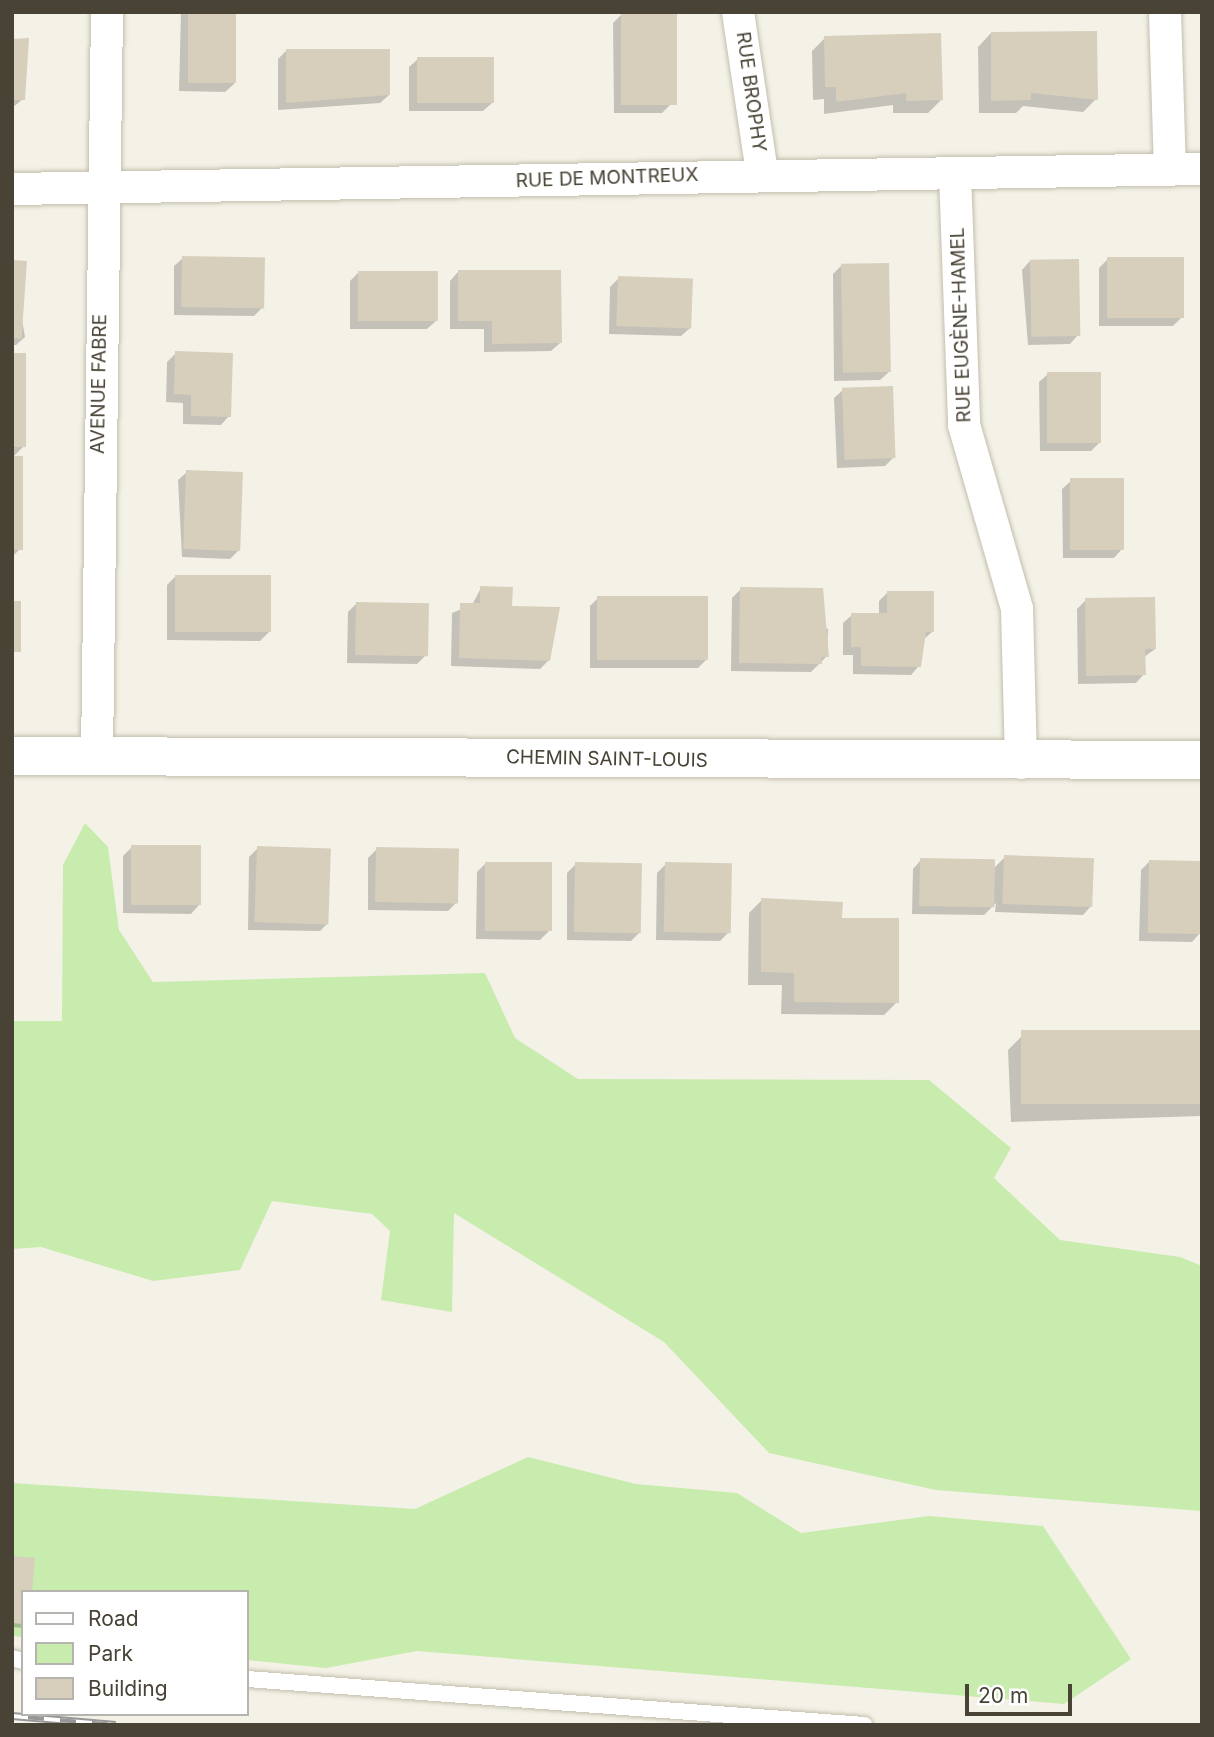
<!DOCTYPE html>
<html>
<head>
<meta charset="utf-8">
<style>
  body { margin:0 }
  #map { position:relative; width:1214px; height:1737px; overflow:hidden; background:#f4f2e7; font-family:Inter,sans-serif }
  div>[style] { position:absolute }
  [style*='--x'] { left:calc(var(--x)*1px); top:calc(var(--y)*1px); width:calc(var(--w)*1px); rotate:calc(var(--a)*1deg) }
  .green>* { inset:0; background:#c8ebae }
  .shadow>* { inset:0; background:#0003 }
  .building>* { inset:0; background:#d7cfbc; transform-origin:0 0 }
  .roads { filter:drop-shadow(0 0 2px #c3beac) drop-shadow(0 0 2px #c3beac) }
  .service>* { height:16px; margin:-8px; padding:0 8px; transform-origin:8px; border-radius:8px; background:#fff }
  .minor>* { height:32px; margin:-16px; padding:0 16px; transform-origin:16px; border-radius:16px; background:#fff }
  .tertiary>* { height:38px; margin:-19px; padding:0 19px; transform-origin:19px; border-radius:19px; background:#fff }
  .rail>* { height:8px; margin-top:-4px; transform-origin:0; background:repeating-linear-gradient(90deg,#fff 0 16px,#979797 0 32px); box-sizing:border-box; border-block:2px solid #979797 }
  span { translate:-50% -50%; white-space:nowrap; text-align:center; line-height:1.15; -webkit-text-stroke:6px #fff; paint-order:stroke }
  .street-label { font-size:19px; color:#484335 }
  .frame { position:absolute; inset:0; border:14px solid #484335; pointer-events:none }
  .legend { position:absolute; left:21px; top:1590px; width:228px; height:126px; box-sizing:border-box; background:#fff; border:2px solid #b6b4ae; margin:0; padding:9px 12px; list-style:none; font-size:21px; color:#484335 }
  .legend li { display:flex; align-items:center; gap:14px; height:35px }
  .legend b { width:35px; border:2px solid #b6b4ae }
  .scale { position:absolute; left:965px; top:1684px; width:107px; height:32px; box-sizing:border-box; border:4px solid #484335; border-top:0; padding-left:9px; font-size:21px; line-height:24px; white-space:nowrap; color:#484335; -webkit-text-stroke:5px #fff; paint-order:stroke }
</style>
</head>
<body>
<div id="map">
  <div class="green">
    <div style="clip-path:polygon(85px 823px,108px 847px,119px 930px,153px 982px,485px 973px,515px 1038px,578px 1079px,929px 1080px,1011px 1148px,994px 1178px,1060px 1240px,1180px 1257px,1202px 1266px,1202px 1511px,936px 1490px,769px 1453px,664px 1342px,454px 1213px,452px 1312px,381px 1300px,390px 1231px,372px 1214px,272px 1201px,240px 1270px,153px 1281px,41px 1247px,12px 1249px,12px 1021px,62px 1021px,63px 865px)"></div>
    <div style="clip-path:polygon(528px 1457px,636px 1484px,737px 1493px,801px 1533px,929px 1516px,1043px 1526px,1131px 1659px,1064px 1704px,417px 1651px,326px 1668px,247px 1660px,247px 1592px,23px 1592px,23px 1637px,12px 1636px,12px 1483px,415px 1509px)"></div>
  </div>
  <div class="shadow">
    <div style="clip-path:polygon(181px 12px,235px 12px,234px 84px,225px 92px,179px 91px)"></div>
    <div style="clip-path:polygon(622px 14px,671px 104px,662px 113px,614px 113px,613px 23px)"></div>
    <div style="clip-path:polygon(991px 33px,1096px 99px,1083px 112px,1023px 106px,1016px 113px,979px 113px,978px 47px)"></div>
    <div style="clip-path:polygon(825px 38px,941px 100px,928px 113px,893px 113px,893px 105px,824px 114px,824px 99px,813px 100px,812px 51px)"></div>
    <div style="clip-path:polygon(27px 40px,23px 99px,12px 108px,12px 41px)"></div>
    <div style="clip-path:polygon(287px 50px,389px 95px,380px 103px,278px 110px,278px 59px)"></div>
    <div style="clip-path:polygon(418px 59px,492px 103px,483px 111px,409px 111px,409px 67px)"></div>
    <div style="clip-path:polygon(183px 258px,263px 307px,254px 316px,174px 315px,174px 266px)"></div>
    <div style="clip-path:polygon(1107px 260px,1182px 317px,1173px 326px,1099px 326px,1099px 268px)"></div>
    <div style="clip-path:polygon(1030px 261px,1078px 335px,1070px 344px,1028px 345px,1022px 270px)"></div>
    <div style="clip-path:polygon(12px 262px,25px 337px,16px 345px,12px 345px)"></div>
    <div style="clip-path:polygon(841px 266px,889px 372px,880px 380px,834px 381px,833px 274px)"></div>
    <div style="clip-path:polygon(359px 272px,436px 321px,427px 329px,350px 329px,350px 281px)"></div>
    <div style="clip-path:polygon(458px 272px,560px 343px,551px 351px,484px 352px,484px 329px,450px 329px,450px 281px)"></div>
    <div style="clip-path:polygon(619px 278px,690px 328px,681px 336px,609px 334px,610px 287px)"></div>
    <div style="clip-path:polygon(176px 353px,229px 416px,221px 425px,183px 424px,183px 403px,166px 402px,167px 362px)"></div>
    <div style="clip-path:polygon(12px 354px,24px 446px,13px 457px,20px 549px,12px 557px)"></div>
    <div style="clip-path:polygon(1048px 374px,1100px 442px,1091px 451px,1040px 451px,1039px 382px)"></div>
    <div style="clip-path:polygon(843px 390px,893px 458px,885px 466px,837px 468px,834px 398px)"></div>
    <div style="clip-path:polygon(187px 472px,239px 550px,230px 559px,182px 557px,178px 480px)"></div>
    <div style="clip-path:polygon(1071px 481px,1122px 549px,1114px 558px,1063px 558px,1062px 489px)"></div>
    <div style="clip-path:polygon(176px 576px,269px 632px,260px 641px,167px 640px,167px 585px)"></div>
    <div style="clip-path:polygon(481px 588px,511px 608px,549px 660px,540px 669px,451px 666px,452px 613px,472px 605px)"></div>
    <div style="clip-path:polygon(741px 589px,828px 629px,827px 656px,811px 672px,731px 671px,732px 598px)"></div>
    <div style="clip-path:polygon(888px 592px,933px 631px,923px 640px,919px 666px,911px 675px,853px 674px,853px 655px,843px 655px,843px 623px,852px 615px,879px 615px,879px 601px)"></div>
    <div style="clip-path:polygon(598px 598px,707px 659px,698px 668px,590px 668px,590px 606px)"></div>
    <div style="clip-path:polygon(1086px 600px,1155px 649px,1144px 657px,1144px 674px,1136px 683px,1078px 684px,1077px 609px)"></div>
    <div style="clip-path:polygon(357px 603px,426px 655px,417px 664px,347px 663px,348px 612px)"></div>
    <div style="clip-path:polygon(132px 847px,199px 905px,191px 914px,123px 913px,123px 856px)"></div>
    <div style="clip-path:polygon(258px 848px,328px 923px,320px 931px,248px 930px,249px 857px)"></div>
    <div style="clip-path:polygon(377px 849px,456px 903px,448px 911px,368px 910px,368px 858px)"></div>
    <div style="clip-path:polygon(1005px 857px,1091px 906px,1083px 915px,995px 912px,996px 903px,984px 915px,912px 914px,913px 869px,921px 860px,993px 869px)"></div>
    <div style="clip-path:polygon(1149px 862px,1200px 933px,1192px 942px,1139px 941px,1141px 870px)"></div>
    <div style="clip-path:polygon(485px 864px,549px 931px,540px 940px,476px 939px,477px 872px)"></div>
    <div style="clip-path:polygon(576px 864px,640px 932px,631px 941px,567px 940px,567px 873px)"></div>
    <div style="clip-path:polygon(666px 864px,729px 932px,720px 941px,656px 940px,657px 873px)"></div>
    <div style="clip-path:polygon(762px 900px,841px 920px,897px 1002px,884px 1015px,781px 1014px,782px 985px,748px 985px,749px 913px)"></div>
    <div style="clip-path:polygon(1202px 1031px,1202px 1116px,1011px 1122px,1008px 1050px,1021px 1037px)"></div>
    <div style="clip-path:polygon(12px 1558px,23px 1592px,23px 1628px,12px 1627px)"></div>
  </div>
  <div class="building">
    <div style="left:188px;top:12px;width:48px;height:71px"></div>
    <div style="left:621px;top:12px;width:56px;height:93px"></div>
    <div style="clip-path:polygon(1097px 31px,1098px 100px,1031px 93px,1031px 100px,991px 101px,991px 32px)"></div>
    <div style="clip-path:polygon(941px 33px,943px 100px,906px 101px,906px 93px,836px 102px,836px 87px,825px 87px,824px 36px)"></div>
    <div style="clip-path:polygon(29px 38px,25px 100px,12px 100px,12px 39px)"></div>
    <div style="clip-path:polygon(286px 49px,390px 49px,390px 95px,286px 103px)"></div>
    <div style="left:417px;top:57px;width:77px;height:46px"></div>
    <div style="left:182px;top:256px;width:83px;height:51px;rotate:1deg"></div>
    <div style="left:1184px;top:257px;width:61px;height:77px;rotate:90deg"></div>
    <div style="left:1079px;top:259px;width:77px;height:49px;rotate:89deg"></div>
    <div style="left:12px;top:260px;width:15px;height:78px;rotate:4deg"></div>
    <div style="left:889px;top:263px;width:109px;height:48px;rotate:89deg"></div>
    <div style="clip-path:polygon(458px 270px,561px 270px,562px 343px,492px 344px,492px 321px,458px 321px)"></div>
    <div style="left:358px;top:271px;width:80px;height:50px"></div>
    <div style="left:618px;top:276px;width:75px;height:50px;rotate:2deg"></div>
    <div style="clip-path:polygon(175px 351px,233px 353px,231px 417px,191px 416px,191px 395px,174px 394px)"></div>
    <div style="left:12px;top:353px;width:14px;height:94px"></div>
    <div style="left:1047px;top:372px;width:54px;height:71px"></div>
    <div style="left:893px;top:386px;width:72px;height:51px;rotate:88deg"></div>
    <div style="left:12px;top:456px;width:11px;height:94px"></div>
    <div style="left:186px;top:470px;width:57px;height:79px;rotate:2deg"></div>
    <div style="left:1124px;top:478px;width:72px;height:54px;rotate:90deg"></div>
    <div style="left:175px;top:575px;width:96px;height:57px"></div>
    <div style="clip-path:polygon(480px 586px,513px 587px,512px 606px,560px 607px,550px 661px,459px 658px,460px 603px,480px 603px)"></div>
    <div style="clip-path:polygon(740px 587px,823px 588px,829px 657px,821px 657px,822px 664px,739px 663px)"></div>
    <div style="clip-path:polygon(887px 591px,934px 591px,934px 632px,926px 632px,921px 667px,861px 666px,861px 647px,851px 647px,851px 613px,887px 613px)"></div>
    <div style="left:597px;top:596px;width:111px;height:64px"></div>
    <div style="clip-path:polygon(1155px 597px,1156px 649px,1145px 649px,1146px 675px,1086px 676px,1085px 598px)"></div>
    <div style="left:12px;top:601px;width:9px;height:51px"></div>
    <div style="left:356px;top:602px;width:73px;height:53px;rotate:1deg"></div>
    <div style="left:131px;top:845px;width:70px;height:60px"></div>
    <div style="left:257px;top:846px;width:74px;height:76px;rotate:2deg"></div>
    <div style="left:376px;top:847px;width:83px;height:55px;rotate:1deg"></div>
    <div style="left:1004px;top:855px;width:90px;height:49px;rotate:2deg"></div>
    <div style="left:920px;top:858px;width:75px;height:48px;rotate:1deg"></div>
    <div style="left:1149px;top:860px;width:53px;height:73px;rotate:1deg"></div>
    <div style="left:485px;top:862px;width:67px;height:69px"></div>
    <div style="left:575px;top:862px;width:67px;height:70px;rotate:1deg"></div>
    <div style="left:665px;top:862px;width:67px;height:70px;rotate:1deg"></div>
    <div style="clip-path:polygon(761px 898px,843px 902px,842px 918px,899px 918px,899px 1003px,794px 1002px,794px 973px,761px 972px)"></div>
    <div style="left:1202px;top:1030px;width:74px;height:181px;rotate:90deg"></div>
    <div style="clip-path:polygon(12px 1556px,35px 1558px,32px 1592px,23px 1592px,23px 1624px,12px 1623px)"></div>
  </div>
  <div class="roads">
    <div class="service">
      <div style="--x:12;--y:1658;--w:11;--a:15"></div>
      <div style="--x:247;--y:1679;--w:619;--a:4.26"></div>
    </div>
    <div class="minor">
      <div style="--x:738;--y:12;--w:163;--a:81.5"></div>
      <div style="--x:1165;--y:12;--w:157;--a:88.2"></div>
      <div style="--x:955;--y:174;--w:251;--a:87.9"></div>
      <div style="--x:964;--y:425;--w:191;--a:73.9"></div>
      <div style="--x:1017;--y:609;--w:154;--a:88.5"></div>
      <div style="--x:12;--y:189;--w:1190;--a:-0.96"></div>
      <div style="--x:97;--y:755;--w:743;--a:-89.23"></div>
    </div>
    <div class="tertiary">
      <div style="--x:12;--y:756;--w:1190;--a:0.19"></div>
    </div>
  </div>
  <div class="rail">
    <div style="--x:12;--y:1716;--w:104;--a:4.9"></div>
  </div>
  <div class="street-label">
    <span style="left:751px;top:92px;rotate:82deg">RUE BROPHY</span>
    <span style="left:607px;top:178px;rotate:-2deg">RUE DE MONTREUX</span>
    <span style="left:961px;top:325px;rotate:-92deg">RUE EUGÈNE-HAMEL</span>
    <span style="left:99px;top:384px;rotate:-89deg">AVENUE FABRE</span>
    <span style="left:607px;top:759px;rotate:1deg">CHEMIN SAINT-LOUIS</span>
  </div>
  <div class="frame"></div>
  <ul class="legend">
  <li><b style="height:9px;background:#fff"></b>Road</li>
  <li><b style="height:19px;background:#c8ebae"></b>Park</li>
  <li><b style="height:19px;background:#d7cfbc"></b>Building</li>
  </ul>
  <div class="scale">20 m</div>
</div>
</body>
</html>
